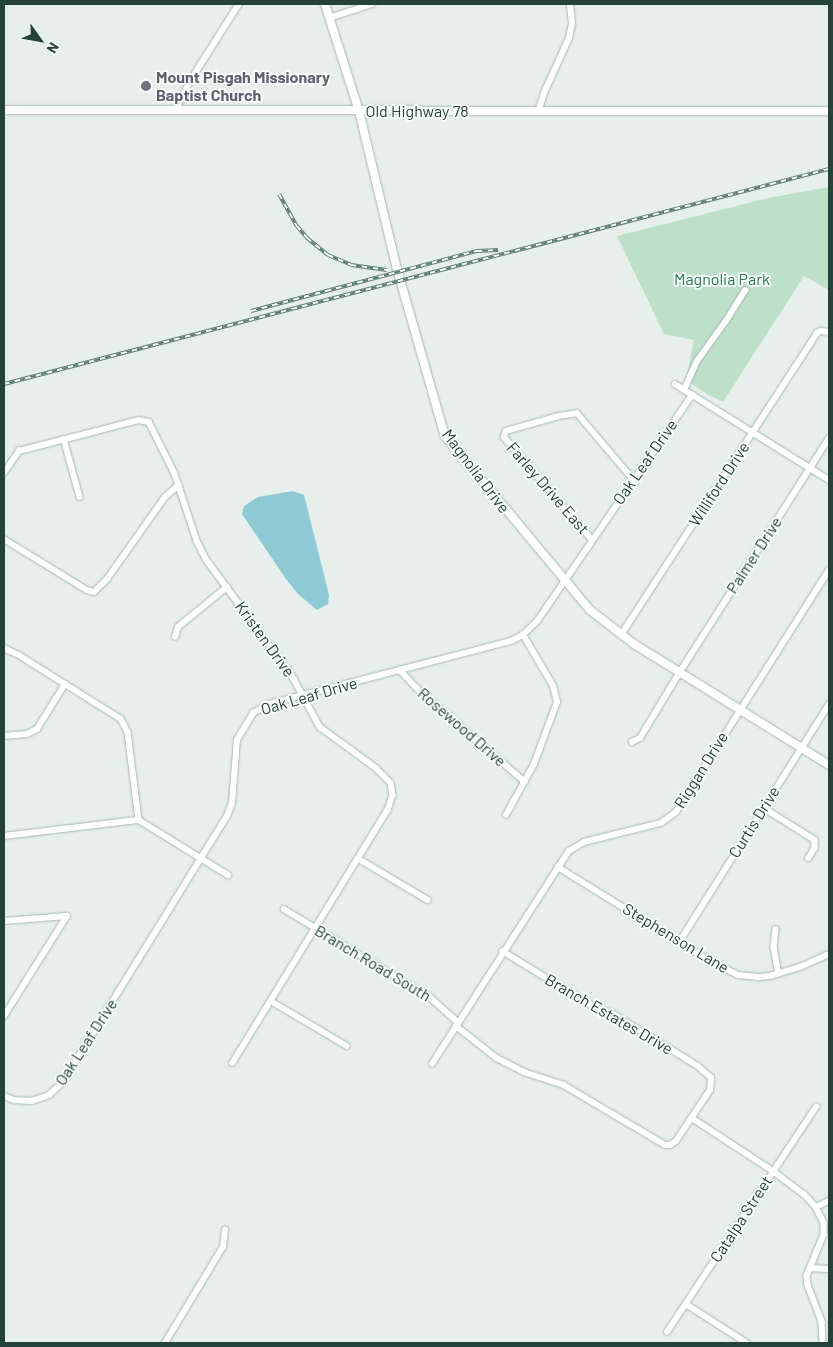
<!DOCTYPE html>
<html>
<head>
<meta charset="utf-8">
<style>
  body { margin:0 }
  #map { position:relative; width:833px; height:1347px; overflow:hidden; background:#e6efeb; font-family:Barlow,sans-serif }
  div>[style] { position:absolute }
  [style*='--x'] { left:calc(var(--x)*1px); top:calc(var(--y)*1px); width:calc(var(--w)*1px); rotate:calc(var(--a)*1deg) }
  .green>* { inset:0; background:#bfe0c8 }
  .water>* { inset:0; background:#8ec9d4 }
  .roads { filter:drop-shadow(0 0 1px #a8b8b2) drop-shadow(0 0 1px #a8b8b2) }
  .street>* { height:5.5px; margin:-2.75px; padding:0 2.75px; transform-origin:2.75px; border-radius:2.75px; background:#fff }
  .secondary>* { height:8px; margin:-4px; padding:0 4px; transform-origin:4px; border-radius:4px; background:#fff }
  .rail>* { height:4px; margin-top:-2px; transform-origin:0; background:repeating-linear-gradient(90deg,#f7fbf9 0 5.5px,#5f7d75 0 11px); box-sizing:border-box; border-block:1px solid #5f7d75 }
  .dots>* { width:14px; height:14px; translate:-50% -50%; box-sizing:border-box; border:2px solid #f7fbf9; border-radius:50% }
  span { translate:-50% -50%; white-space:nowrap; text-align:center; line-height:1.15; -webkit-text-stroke:4px #f7fbf9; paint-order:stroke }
  .worship-label { font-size:16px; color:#5b616d; font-weight:700 }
  .left { translate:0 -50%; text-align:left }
  .street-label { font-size:16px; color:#24423a }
  .park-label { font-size:16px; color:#2d7a4b }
  .frame { position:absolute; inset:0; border:5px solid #24423a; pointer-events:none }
  .north { position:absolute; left:15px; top:15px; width:50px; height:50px; -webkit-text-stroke:4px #f7fbf9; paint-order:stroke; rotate:122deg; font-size:14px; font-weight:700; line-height:20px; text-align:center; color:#24423a }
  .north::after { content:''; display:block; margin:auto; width:18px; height:22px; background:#24423a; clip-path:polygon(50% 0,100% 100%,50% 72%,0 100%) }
</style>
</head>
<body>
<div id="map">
  <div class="green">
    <div style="clip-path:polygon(829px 187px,829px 290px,804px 276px,723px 402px,707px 394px,686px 380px,694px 340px,664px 334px,617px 236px,768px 198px)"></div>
  </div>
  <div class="water">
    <div style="clip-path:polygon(293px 491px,304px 495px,329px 595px,328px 604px,317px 610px,298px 594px,286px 579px,242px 514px,244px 506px,258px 497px)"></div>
  </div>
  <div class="roads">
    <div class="street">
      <div style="--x:329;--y:18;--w:45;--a:-18"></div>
      <div style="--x:175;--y:111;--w:37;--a:-63"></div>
      <div style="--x:192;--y:78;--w:88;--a:-57.6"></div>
      <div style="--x:538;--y:112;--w:22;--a:-72"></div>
      <div style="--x:545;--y:91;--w:58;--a:-65.6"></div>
      <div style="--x:569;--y:38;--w:14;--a:-78"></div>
      <div style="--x:572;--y:24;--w:20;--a:-96"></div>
      <div style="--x:675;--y:384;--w:181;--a:31.9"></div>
      <div style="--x:684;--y:390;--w:32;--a:-66"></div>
      <div style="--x:697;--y:361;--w:49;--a:-54.1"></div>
      <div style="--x:726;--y:321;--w:36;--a:-58"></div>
      <div style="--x:64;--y:439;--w:60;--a:74.6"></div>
      <div style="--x:4;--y:473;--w:27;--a:-56"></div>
      <div style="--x:19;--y:451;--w:124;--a:-14.5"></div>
      <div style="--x:139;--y:420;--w:10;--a:11"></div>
      <div style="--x:149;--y:422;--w:58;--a:63.4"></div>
      <div style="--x:175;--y:474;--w:71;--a:71.8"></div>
      <div style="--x:197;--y:541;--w:20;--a:63"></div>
      <div style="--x:206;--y:559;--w:149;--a:53.7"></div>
      <div style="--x:294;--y:679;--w:55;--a:61.6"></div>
      <div style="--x:320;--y:727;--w:69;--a:36.2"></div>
      <div style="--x:376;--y:768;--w:21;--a:45"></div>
      <div style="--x:391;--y:783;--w:12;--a:81"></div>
      <div style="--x:393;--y:795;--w:16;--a:108"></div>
      <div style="--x:388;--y:810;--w:297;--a:121.5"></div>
      <div style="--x:4;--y:539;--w:97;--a:31.6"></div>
      <div style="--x:87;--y:590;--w:7;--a:16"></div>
      <div style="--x:94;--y:592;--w:18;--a:-45"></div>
      <div style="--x:107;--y:579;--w:100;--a:-54.7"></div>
      <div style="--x:165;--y:497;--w:18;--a:-41"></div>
      <div style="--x:591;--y:539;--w:129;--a:-130.6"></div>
      <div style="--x:507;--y:441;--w:5;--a:-127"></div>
      <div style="--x:504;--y:437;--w:6;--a:-72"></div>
      <div style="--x:506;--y:431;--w:55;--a:-15.8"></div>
      <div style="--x:559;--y:416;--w:18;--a:-9"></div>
      <div style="--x:577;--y:413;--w:87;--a:49.7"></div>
      <div style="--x:621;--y:635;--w:360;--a:-57"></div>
      <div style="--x:817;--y:333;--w:4;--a:-27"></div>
      <div style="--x:821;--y:331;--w:8;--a:7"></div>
      <div style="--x:175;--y:637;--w:10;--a:-73"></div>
      <div style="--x:178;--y:627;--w:63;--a:-39.2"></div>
      <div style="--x:4;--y:648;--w:17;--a:25"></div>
      <div style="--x:19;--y:655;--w:120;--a:32.1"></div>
      <div style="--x:121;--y:719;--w:15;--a:62"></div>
      <div style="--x:128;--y:732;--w:89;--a:82.9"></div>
      <div style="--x:400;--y:670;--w:25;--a:47"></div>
      <div style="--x:417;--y:688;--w:143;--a:41"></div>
      <div style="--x:4;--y:736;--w:23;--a:-5"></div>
      <div style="--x:27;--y:734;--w:11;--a:-27"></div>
      <div style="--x:37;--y:729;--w:53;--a:-58.1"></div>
      <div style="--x:632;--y:742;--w:9;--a:-27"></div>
      <div style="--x:640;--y:738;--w:77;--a:-58.8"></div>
      <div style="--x:680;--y:672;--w:277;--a:-57.5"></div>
      <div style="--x:764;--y:808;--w:60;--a:32.1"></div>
      <div style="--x:815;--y:840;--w:8;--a:90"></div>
      <div style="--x:815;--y:848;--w:12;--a:121"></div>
      <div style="--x:506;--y:815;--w:58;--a:-61.2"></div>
      <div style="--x:534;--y:764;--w:66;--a:-69.6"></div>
      <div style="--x:557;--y:702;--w:16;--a:-104"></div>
      <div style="--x:553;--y:686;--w:59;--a:-120.5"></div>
      <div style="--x:139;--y:820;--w:105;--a:31.7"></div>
      <div style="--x:4;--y:836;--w:136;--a:-6.8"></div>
      <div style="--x:359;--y:859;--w:80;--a:30.7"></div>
      <div style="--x:558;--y:867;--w:181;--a:31.7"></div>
      <div style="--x:712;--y:962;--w:30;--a:26"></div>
      <div style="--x:739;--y:975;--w:19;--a:6"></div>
      <div style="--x:758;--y:977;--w:12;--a:-5"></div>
      <div style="--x:770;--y:976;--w:31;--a:-17"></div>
      <div style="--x:800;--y:967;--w:32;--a:-24"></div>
      <div style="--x:284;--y:909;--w:170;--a:31.1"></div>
      <div style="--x:430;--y:997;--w:38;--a:42"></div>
      <div style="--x:4;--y:921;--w:63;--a:-4.5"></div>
      <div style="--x:776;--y:929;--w:18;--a:96"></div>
      <div style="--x:774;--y:947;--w:27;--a:80"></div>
      <div style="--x:680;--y:941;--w:280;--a:-57.8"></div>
      <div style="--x:271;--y:1001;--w:88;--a:30.6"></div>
      <div style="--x:4;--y:1016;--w:118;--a:-57.8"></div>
      <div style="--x:456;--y:1026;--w:52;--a:38"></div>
      <div style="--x:497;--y:1058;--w:30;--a:27"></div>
      <div style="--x:524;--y:1072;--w:42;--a:18"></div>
      <div style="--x:564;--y:1085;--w:117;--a:30.7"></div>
      <div style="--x:665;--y:1145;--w:5;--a:0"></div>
      <div style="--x:670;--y:1145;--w:7;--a:-34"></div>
      <div style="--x:676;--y:1141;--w:61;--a:-56.3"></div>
      <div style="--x:710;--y:1090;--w:12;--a:-85"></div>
      <div style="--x:711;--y:1078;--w:18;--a:-139"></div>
      <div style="--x:697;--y:1066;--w:97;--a:-148.4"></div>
      <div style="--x:614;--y:1015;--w:28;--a:-157"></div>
      <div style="--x:588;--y:1004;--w:100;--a:-148.5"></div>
      <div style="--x:432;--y:1064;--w:253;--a:-57.3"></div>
      <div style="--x:569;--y:851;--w:17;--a:-31"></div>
      <div style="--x:584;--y:842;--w:79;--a:-13.9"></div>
      <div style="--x:661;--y:823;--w:19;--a:-36"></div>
      <div style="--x:676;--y:812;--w:286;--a:-57.7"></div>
      <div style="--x:4;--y:1096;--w:11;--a:22"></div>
      <div style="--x:14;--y:1100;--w:18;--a:3"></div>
      <div style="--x:32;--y:1101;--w:18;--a:-19"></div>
      <div style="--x:49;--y:1095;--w:18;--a:-43"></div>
      <div style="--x:62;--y:1083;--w:314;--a:-58.3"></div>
      <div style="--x:227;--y:816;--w:14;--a:-69"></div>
      <div style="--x:232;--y:803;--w:63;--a:-85.5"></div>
      <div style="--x:237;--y:740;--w:31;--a:-59"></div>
      <div style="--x:253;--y:713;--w:18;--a:-29"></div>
      <div style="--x:269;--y:704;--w:250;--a:-14.6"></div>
      <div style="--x:511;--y:641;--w:13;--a:-27"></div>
      <div style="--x:523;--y:635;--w:21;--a:-45"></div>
      <div style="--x:538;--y:620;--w:273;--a:-55.6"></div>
      <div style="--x:692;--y:1118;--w:97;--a:33.2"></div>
      <div style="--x:773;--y:1171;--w:39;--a:37"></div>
      <div style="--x:804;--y:1194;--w:18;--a:47"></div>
      <div style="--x:816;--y:1207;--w:18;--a:63"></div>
      <div style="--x:824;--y:1223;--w:12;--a:90"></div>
      <div style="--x:824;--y:1235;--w:44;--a:112.5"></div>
      <div style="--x:807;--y:1276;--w:9;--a:84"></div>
      <div style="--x:808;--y:1285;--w:40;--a:69"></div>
      <div style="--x:822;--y:1322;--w:21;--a:87"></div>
      <div style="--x:816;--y:1207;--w:14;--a:-25"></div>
      <div style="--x:810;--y:1268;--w:19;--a:3"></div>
      <div style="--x:686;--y:1304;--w:72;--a:32.6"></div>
      <div style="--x:667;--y:1332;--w:270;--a:-56.5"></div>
      <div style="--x:165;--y:1343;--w:112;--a:-58.9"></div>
      <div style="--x:223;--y:1247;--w:17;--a:-83"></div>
    </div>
    <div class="secondary">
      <div style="--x:325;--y:4;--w:112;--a:72.4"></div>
      <div style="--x:359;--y:111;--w:163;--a:76.5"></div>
      <div style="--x:397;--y:269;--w:174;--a:74"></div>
      <div style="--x:445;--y:436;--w:226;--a:50.2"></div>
      <div style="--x:590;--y:610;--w:56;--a:37.7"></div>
      <div style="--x:634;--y:644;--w:229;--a:31.8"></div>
      <div style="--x:4;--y:110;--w:825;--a:0.07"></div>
    </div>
  </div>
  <div class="rail">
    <div style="--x:279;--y:194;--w:37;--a:61"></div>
    <div style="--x:297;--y:226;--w:16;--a:50"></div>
    <div style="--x:307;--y:238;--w:27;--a:39"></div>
    <div style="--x:328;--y:255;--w:25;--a:23"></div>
    <div style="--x:351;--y:265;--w:36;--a:8"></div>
    <div style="--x:251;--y:311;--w:234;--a:-14.9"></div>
    <div style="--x:477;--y:251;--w:21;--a:-3"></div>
    <div style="--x:4;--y:384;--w:853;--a:-14.61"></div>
  </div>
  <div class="dots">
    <div style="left:146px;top:86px;background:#6b7280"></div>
  </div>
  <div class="worship-label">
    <span class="left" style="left:156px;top:86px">Mount Pisgah Missionary<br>Baptist Church</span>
  </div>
  <div class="street-label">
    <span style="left:417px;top:111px">Old Highway 78</span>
    <span style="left:645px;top:462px;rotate:-55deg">Oak Leaf Drive</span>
    <span style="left:476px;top:471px;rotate:53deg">Magnolia Drive</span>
    <span style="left:719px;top:484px;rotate:-57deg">Williford Drive</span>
    <span style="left:548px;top:488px;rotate:49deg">Farley Drive East</span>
    <span style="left:754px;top:555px;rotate:-57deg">Palmer Drive</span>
    <span style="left:265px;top:639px;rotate:54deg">Kristen Drive</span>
    <span style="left:309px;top:696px;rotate:-16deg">Oak Leaf Drive</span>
    <span style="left:462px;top:727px;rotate:41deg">Rosewood Drive</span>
    <span style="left:701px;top:770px;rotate:-58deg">Riggan Drive</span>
    <span style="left:754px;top:822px;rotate:-58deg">Curtis Drive</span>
    <span style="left:676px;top:938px;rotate:31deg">Stephenson Lane</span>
    <span style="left:373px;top:963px;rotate:31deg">Branch Road South</span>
    <span style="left:609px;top:1014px;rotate:30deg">Branch Estates Drive</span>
    <span style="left:86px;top:1042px;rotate:-57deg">Oak Leaf Drive</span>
    <span style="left:741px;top:1219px;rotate:-57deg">Catalpa Street</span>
  </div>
  <div class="park-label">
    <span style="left:722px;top:279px">Magnolia Park</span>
  </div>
  <div class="frame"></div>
  <div class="north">N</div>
</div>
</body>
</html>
